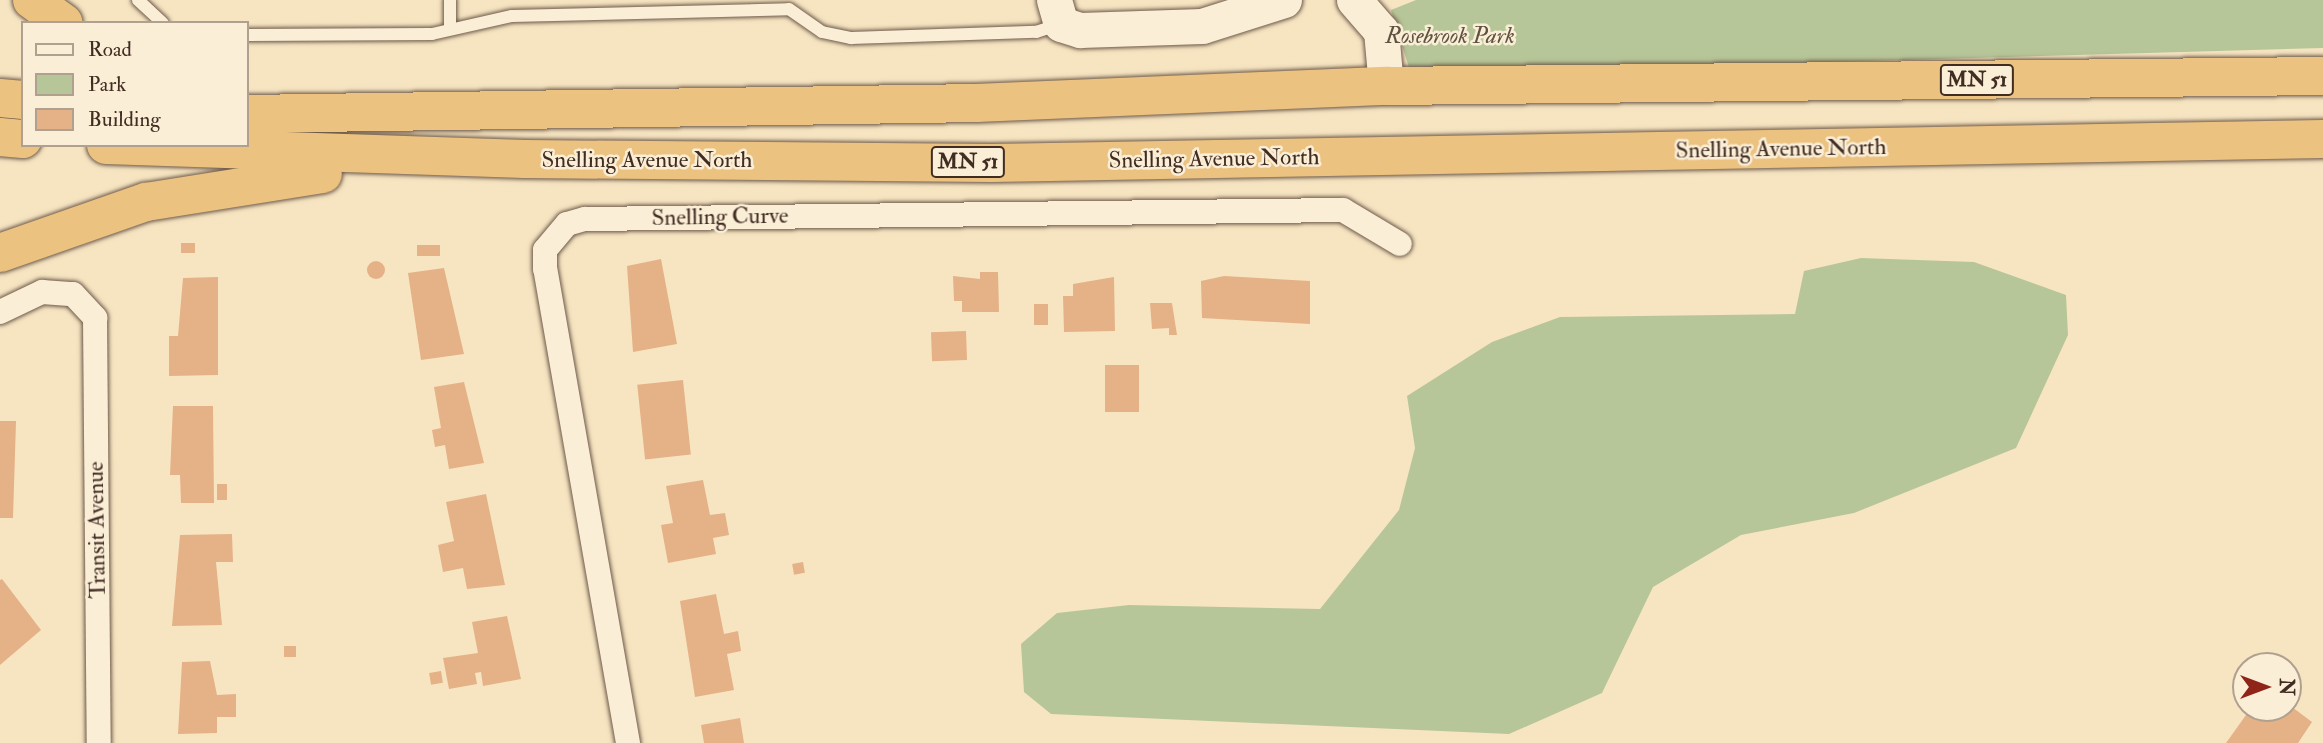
<!DOCTYPE html>
<html>
<head>
<meta charset="utf-8">
<style>
  body { margin:0 }
  #map { position:relative; width:2323px; height:743px; overflow:hidden; background:#f7e5c2; font-family:"IM FELL Double Pica",serif }
  div>[style] { position:absolute }
  [style*='--x'] { left:calc(var(--x)*1px); top:calc(var(--y)*1px); width:calc(var(--w)*1px); rotate:calc(var(--a)*1deg) }
  .green>* { inset:0; background:#b7c698 }
  .building>* { inset:0; background:#e5b187; transform-origin:0 0 }
  .round { border-radius:50% }
  .roads { filter:drop-shadow(0 0 2px #6e5a4a) drop-shadow(0 0 2px #6e5a4a) }
  .lane>* { height:12px; margin:-6px; padding:0 6px; transform-origin:6px; border-radius:6px; background:#faeed7 }
  .street>* { height:24px; margin:-12px; padding:0 12px; transform-origin:12px; border-radius:12px; background:#faeed7 }
  .secondary>* { height:35px; margin:-17.5px; padding:0 17.5px; transform-origin:17.5px; border-radius:17.5px; background:#faeed7 }
  .highway>* { height:38px; margin:-19px; padding:0 19px; transform-origin:19px; border-radius:19px; background:#ecc281 }
  span { translate:-50% -50%; white-space:nowrap; text-align:center; line-height:1.15; -webkit-text-stroke:5px #faeed7; paint-order:stroke }
  .shield-label span { padding:2px 5px; background:#faeed7; border:2px solid; border-radius:5px; -webkit-text-stroke-width:0 }
  .shield-label { font-size:21px; color:#412c22; font-weight:700 }
  .park-label { font-size:23px; color:#5e5240; font-style:italic }
  .street-label { font-size:23px; color:#412c22 }
  .legend { position:absolute; left:21px; top:21px; width:228px; height:126px; box-sizing:border-box; background:#faeed7; border:2px solid #b0a08f; margin:0; padding:9px 12px; list-style:none; font-size:21px; color:#412c22 }
  .legend li { display:flex; align-items:center; gap:14px; height:35px }
  .legend b { width:35px; border:2px solid #b0a08f }
  .north { position:absolute; left:2232px; top:652px; width:70px; height:70px; box-sizing:border-box; background:#faeed7; border:2px solid #b0a08f; border-radius:50%; rotate:90deg; font-size:19px; font-weight:700; line-height:28px; text-align:center; color:#412c22 }
  .north::after { content:''; display:block; margin:auto; width:24px; height:32px; background:#8f2418; clip-path:polygon(50% 0,100% 100%,50% 72%,0 100%) }
</style>
</head>
<body>
<div id="map">
  <div class="green">
    <div style="clip-path:polygon(1416px 0,2323px 0,2323px 48px,1411px 74px,1391px 10px)"></div>
    <div style="clip-path:polygon(1861px 258px,1974px 262px,2066px 295px,2068px 335px,2016px 448px,1854px 513px,1741px 535px,1653px 587px,1602px 693px,1509px 734px,1051px 714px,1024px 692px,1021px 644px,1057px 613px,1129px 605px,1320px 609px,1399px 510px,1415px 448px,1407px 396px,1492px 342px,1560px 317px,1795px 314px,1804px 271px)"></div>
  </div>
  <div class="building">
    <div style="left:181px;top:243px;width:14px;height:10px"></div>
    <div style="left:417px;top:245px;width:23px;height:11px"></div>
    <div style="clip-path:polygon(661px 259px,677px 344px,633px 352px,627px 266px)"></div>
    <div class="round" style="left:367px;top:261px;width:18px;height:18px"></div>
    <div style="clip-path:polygon(444px 268px,464px 354px,421px 360px,408px 273px)"></div>
    <div style="clip-path:polygon(980px 272px,998px 272px,999px 312px,962px 312px,962px 301px,954px 301px,953px 276px,980px 279px)"></div>
    <div style="clip-path:polygon(1224px 276px,1310px 281px,1310px 324px,1202px 318px,1201px 281px)"></div>
    <div style="clip-path:polygon(218px 277px,218px 375px,169px 376px,169px 336px,178px 336px,183px 278px)"></div>
    <div style="clip-path:polygon(1114px 277px,1115px 331px,1064px 332px,1063px 296px,1073px 296px,1073px 284px)"></div>
    <div style="clip-path:polygon(1150px 303px,1172px 303px,1177px 335px,1169px 335px,1169px 328px,1152px 329px)"></div>
    <div style="left:1034px;top:304px;width:14px;height:21px"></div>
    <div style="left:966px;top:331px;width:29px;height:35px;rotate:88deg"></div>
    <div style="left:1105px;top:365px;width:34px;height:47px"></div>
    <div style="left:683px;top:380px;width:75px;height:46px;rotate:84deg"></div>
    <div style="clip-path:polygon(464px 382px,484px 463px,449px 469px,445px 445px,435px 447px,432px 430px,441px 428px,434px 387px)"></div>
    <div style="clip-path:polygon(173px 406px,213px 406px,214px 503px,181px 503px,180px 475px,170px 475px)"></div>
    <div style="clip-path:polygon(0 421px,16px 421px,13px 518px,0 518px)"></div>
    <div style="clip-path:polygon(703px 480px,710px 515px,725px 513px,729px 535px,713px 538px,716px 554px,668px 563px,661px 525px,673px 523px,666px 486px)"></div>
    <div style="left:217px;top:484px;width:10px;height:16px"></div>
    <div style="clip-path:polygon(486px 494px,505px 585px,467px 589px,463px 568px,443px 572px,438px 545px,454px 541px,446px 502px)"></div>
    <div style="clip-path:polygon(232px 534px,233px 562px,216px 562px,222px 625px,172px 626px,180px 535px)"></div>
    <div style="left:803px;top:562px;width:11px;height:11px;rotate:80deg"></div>
    <div style="clip-path:polygon(2px 579px,41px 630px,0 665px,0 580px)"></div>
    <div style="clip-path:polygon(716px 594px,724px 634px,738px 631px,741px 651px,727px 654px,734px 690px,695px 697px,680px 601px)"></div>
    <div style="clip-path:polygon(507px 616px,521px 679px,483px 686px,481px 672px,475px 673px,477px 684px,449px 689px,443px 658px,478px 653px,472px 622px)"></div>
    <div style="left:284px;top:646px;width:12px;height:11px"></div>
    <div style="clip-path:polygon(210px 661px,217px 695px,236px 694px,236px 717px,217px 717px,217px 733px,178px 734px,182px 662px)"></div>
    <div style="left:441px;top:671px;width:12px;height:12px;rotate:81deg"></div>
    <div style="clip-path:polygon(2288px 704px,2312px 722px,2298px 743px,2226px 743px,2251px 708px)"></div>
    <div style="clip-path:polygon(740px 718px,744px 743px,704px 743px,701px 725px)"></div>
  </div>
  <div class="roads">
    <div class="lane">
      <div style="--x:138;--y:0;--w:34;--a:43"></div>
      <div style="--x:450;--y:0;--w:27;--a:90"></div>
      <div style="--x:247;--y:35;--w:185;--a:-0.3"></div>
      <div style="--x:432;--y:34;--w:82;--a:-12.7"></div>
      <div style="--x:512;--y:16;--w:277;--a:-1.4"></div>
      <div style="--x:789;--y:9;--w:40;--a:34.9"></div>
      <div style="--x:822;--y:32;--w:30;--a:12"></div>
      <div style="--x:851;--y:38;--w:185;--a:-1.9"></div>
      <div style="--x:1036;--y:32;--w:25;--a:-18"></div>
    </div>
    <div class="street">
      <div style="--x:0;--y:312;--w:47;--a:-25.5"></div>
      <div style="--x:42;--y:292;--w:31;--a:4"></div>
      <div style="--x:73;--y:294;--w:33;--a:47"></div>
      <div style="--x:95;--y:318;--w:425;--a:89.5"></div>
      <div style="--x:628;--y:743;--w:481;--a:-99.9"></div>
      <div style="--x:545;--y:269;--w:19;--a:-90"></div>
      <div style="--x:545;--y:250;--w:34;--a:-50"></div>
      <div style="--x:567;--y:224;--w:19;--a:-16"></div>
      <div style="--x:585;--y:219;--w:758;--a:-0.68"></div>
      <div style="--x:1343;--y:210;--w:66;--a:30.8"></div>
    </div>
    <div class="secondary">
      <div style="--x:1054;--y:0;--w:25;--a:74"></div>
      <div style="--x:1061;--y:24;--w:20;--a:18"></div>
      <div style="--x:1080;--y:30;--w:122;--a:-1.9"></div>
      <div style="--x:1202;--y:26;--w:86;--a:-17.6"></div>
      <div style="--x:1354;--y:0;--w:41;--a:48.9"></div>
      <div style="--x:1381;--y:31;--w:55;--a:84.8"></div>
    </div>
    <div class="highway">
      <div style="--x:32;--y:0;--w:39;--a:36"></div>
      <div style="--x:0;--y:98;--w:23;--a:5"></div>
      <div style="--x:247;--y:114;--w:730;--a:-0.86"></div>
      <div style="--x:977;--y:103;--w:409;--a:-2.4"></div>
      <div style="--x:1386;--y:86;--w:937;--a:-0.61"></div>
      <div style="--x:0;--y:137;--w:23;--a:5"></div>
      <div style="--x:106;--y:145;--w:419;--a:1.9"></div>
      <div style="--x:525;--y:159;--w:467;--a:0.5"></div>
      <div style="--x:992;--y:163;--w:1331;--a:-1.03"></div>
      <div style="--x:0;--y:253;--w:155;--a:-19.3"></div>
      <div style="--x:146;--y:202;--w:179;--a:-9"></div>
    </div>
  </div>
  <div class="shield-label">
    <span style="left:1977px;top:80px">MN 51</span>
    <span style="left:968px;top:162px">MN 51</span>
  </div>
  <div class="park-label">
    <span style="left:1450px;top:36px">Rosebrook Park</span>
  </div>
  <div class="street-label">
    <span style="left:1781px;top:149px;rotate:-1deg">Snelling Avenue North</span>
    <span style="left:1214px;top:159px;rotate:-1deg">Snelling Avenue North</span>
    <span style="left:647px;top:160px">Snelling Avenue North</span>
    <span style="left:720px;top:217px;rotate:-1deg">Snelling Curve</span>
    <span style="left:97px;top:530px;rotate:-91deg">Transit Avenue</span>
  </div>
  <ul class="legend">
  <li><b style="height:9px;background:#faeed7"></b>Road</li>
  <li><b style="height:19px;background:#b7c698"></b>Park</li>
  <li><b style="height:19px;background:#e5b187"></b>Building</li>
  </ul>
  <div class="north">N</div>
</div>
</body>
</html>
